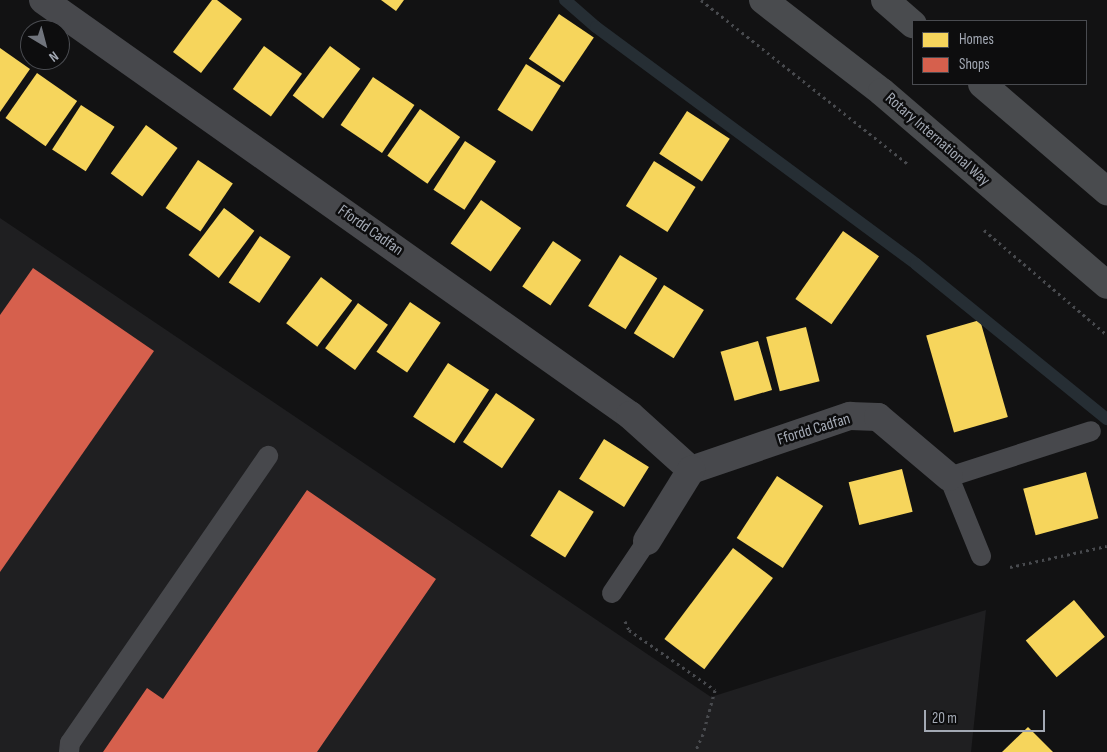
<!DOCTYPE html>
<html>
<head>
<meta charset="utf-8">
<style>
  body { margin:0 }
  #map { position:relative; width:1107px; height:752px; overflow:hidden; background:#121213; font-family:"Sofia Sans Condensed",sans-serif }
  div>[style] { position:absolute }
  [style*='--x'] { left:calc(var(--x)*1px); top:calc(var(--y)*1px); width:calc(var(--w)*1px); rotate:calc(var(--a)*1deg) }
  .built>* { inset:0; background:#1f1f21 }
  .homes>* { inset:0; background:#f6d55c; transform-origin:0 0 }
  .shops>* { inset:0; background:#d6604d }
  .stream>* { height:12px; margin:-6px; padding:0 6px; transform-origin:6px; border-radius:6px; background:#262e34 }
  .path>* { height:3px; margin-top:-1.5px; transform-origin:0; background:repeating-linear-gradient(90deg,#484a4e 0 2.5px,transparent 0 6.5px) }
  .service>* { height:20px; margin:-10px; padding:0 10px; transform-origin:10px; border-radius:10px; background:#47484c }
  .minor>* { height:28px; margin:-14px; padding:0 14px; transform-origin:14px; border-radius:14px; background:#47484c }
  .primary>* { height:28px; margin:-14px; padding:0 14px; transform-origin:14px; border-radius:14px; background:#494b4e }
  span { translate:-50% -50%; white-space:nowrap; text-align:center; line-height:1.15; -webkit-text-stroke:5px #0d0d0e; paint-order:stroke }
  .street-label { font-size:16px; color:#a3a9b4 }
  .legend { position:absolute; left:912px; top:20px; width:175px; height:65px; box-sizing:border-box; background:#0d0d0e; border:1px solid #494b50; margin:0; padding:6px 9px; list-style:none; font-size:15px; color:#a3a9b4 }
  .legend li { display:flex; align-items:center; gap:10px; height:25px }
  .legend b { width:25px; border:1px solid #494b50 }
  .north { position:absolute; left:20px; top:20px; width:50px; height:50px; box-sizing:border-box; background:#0d0d0e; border:1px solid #494b50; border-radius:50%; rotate:143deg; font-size:14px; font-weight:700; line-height:20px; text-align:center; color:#a3a9b4 }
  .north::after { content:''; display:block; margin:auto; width:18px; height:22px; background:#70747c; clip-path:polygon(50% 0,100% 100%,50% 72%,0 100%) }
  .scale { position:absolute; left:924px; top:710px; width:121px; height:22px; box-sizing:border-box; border:2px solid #a3a9b4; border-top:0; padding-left:6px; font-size:15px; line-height:18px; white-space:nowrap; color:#a3a9b4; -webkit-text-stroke:4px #0d0d0e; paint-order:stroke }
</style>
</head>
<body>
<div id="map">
  <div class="built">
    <div style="clip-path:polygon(0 218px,711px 697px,986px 610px,971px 752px,0 752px)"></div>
  </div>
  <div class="homes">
    <div style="clip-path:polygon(212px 0,217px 0,242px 19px,201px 73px,173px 52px)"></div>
    <div style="clip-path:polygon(381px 0,404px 0,396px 11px)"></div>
    <div style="left:559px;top:14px;width:42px;height:54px;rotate:34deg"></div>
    <div style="left:264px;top:46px;width:47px;height:53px;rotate:36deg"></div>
    <div style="left:330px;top:46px;width:38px;height:62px;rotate:37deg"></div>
    <div style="clip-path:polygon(0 48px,30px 69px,0 112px)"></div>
    <div style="left:526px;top:64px;width:41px;height:54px;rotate:32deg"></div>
    <div style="left:37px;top:73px;width:49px;height:55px;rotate:35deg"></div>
    <div style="left:373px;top:77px;width:50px;height:58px;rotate:34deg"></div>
    <div style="left:81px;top:105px;width:40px;height:53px;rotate:33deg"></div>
    <div style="left:420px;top:109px;width:49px;height:57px;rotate:35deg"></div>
    <div style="left:687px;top:111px;width:51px;height:51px;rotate:33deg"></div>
    <div style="left:146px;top:125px;width:39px;height:60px;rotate:36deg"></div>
    <div style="left:465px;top:141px;width:37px;height:58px;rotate:33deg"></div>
    <div style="left:198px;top:160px;width:42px;height:58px;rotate:34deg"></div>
    <div style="left:654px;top:161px;width:49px;height:53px;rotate:32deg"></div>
    <div style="left:481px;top:200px;width:49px;height:53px;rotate:35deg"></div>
    <div style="left:224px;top:208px;width:38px;height:59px;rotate:37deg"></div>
    <div style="left:843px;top:231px;width:44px;height:83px;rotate:35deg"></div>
    <div style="left:260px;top:236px;width:37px;height:56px;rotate:34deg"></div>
    <div style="left:553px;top:241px;width:34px;height:55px;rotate:34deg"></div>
    <div style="left:620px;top:255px;width:44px;height:60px;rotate:32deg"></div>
    <div style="left:321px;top:277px;width:39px;height:58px;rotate:37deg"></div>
    <div style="left:664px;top:285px;width:47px;height:57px;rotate:32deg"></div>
    <div style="left:410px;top:302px;width:37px;height:60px;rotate:34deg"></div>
    <div style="left:358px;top:303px;width:37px;height:56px;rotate:36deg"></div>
    <div style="left:980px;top:320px;width:101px;height:56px;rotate:74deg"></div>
    <div style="left:806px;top:327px;width:56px;height:41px;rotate:76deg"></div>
    <div style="left:758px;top:341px;width:51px;height:39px;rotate:74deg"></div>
    <div style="left:448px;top:363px;width:49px;height:64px;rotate:33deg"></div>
    <div style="left:496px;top:393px;width:47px;height:59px;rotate:34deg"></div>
    <div style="left:604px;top:439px;width:53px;height:47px;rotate:32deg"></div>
    <div style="left:902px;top:469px;width:44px;height:55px;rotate:76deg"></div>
    <div style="left:1086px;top:472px;width:48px;height:65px;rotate:75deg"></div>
    <div style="left:777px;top:476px;width:55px;height:74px;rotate:33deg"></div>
    <div style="left:559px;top:490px;width:41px;height:54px;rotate:32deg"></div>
    <div style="left:733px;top:548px;width:50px;height:114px;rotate:37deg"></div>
    <div style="left:1074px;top:600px;width:48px;height:63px;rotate:50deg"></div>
    <div style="clip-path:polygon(1028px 727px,1053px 752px,1002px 752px)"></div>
  </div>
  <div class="shops">
    <div style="clip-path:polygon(33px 268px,154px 351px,0 572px,0 315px)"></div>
    <div style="clip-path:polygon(307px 490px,436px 579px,317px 752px,103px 752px,147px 688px,163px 699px)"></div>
  </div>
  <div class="stream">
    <div style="--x:565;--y:0;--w:41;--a:41.1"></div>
    <div style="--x:596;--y:27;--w:398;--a:36.5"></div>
    <div style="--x:916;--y:264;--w:246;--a:39.1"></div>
  </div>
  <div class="path">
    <div style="--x:701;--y:0;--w:265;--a:38.4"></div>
    <div style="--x:984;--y:230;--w:162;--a:40.5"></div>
    <div style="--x:1010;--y:567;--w:99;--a:-12.2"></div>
    <div style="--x:625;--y:621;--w:10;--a:66"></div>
    <div style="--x:629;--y:630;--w:105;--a:34.9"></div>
    <div style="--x:715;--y:690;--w:46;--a:105.3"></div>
    <div style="--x:703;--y:734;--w:20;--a:114"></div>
  </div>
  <div class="service">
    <div style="--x:981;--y:556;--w:85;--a:-112.1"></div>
    <div style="--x:949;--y:477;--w:149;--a:-17.9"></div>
    <div style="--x:612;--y:593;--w:63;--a:-56.1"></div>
    <div style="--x:69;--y:752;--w:9;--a:-84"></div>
    <div style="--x:70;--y:743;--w:349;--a:-55.4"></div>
  </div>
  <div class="minor">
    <div style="--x:43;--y:0;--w:719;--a:35.26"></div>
    <div style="--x:630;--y:415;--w:82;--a:42"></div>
    <div style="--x:691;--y:470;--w:168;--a:-18.8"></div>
    <div style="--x:850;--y:416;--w:28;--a:2"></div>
    <div style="--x:878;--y:417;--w:93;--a:40.2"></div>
    <div style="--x:647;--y:541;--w:84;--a:-58.2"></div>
  </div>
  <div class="primary">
    <div style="--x:763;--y:0;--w:150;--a:37.7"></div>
    <div style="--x:882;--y:92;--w:296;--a:40.6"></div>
    <div style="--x:885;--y:0;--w:37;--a:41"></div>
    <div style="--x:982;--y:84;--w:165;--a:40.6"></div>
  </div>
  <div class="street-label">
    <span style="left:937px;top:140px;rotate:41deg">Rotary International Way</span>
    <span style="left:370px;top:231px;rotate:35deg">Ffordd Cadfan</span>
    <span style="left:814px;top:430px;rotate:-17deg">Ffordd Cadfan</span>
  </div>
  <ul class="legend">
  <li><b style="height:14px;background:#f6d55c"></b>Homes</li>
  <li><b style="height:14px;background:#d6604d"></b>Shops</li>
  </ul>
  <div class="north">N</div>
  <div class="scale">20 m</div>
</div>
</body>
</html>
